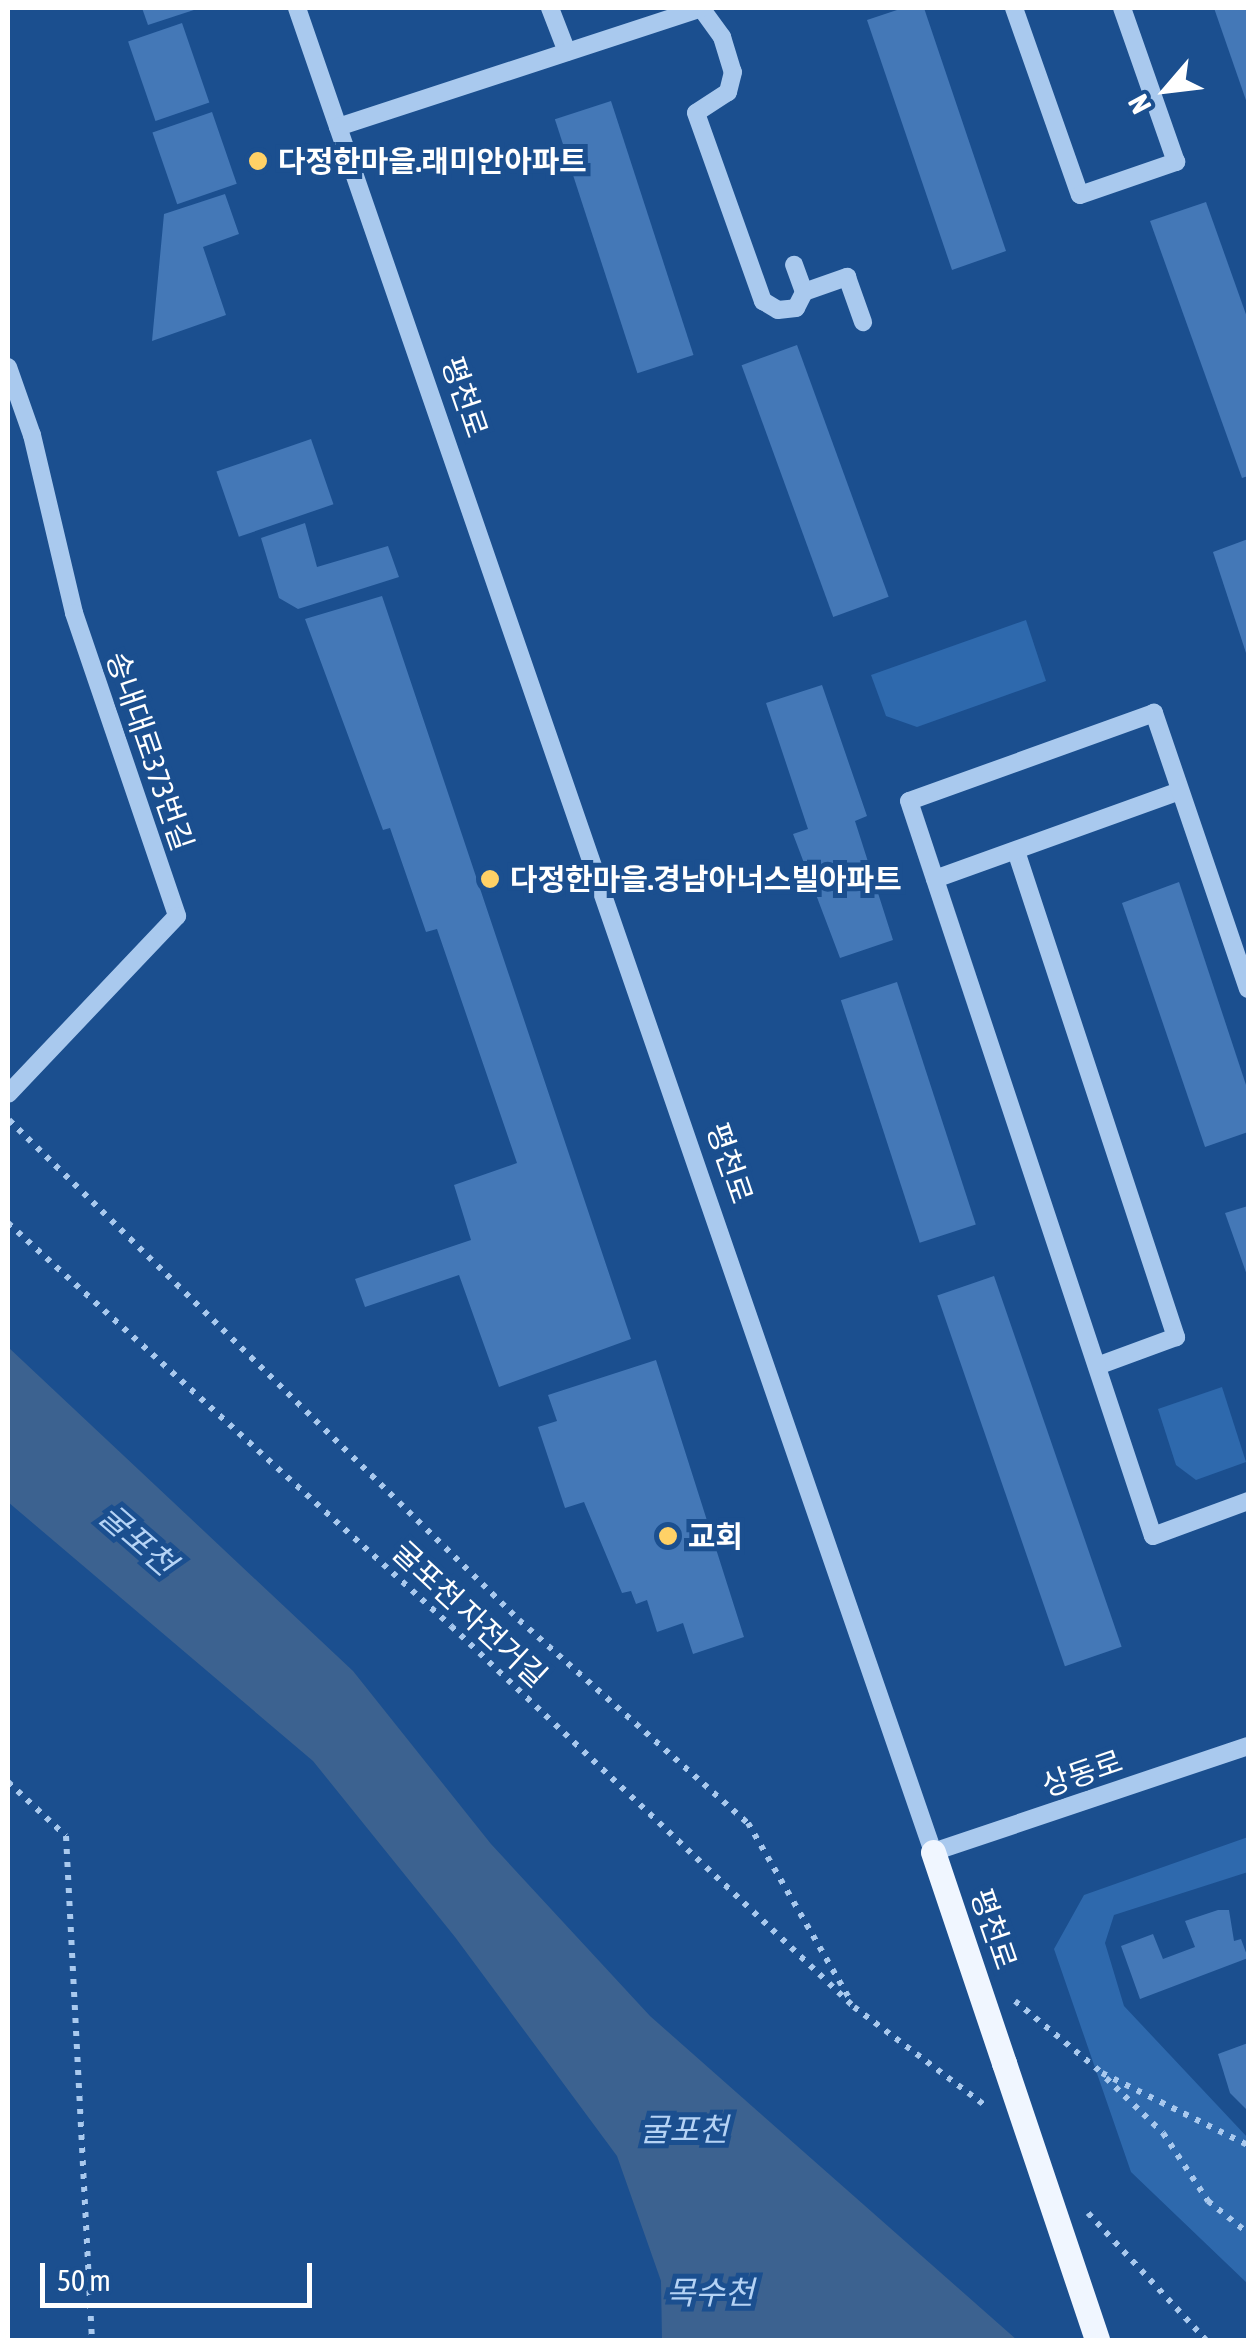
<!DOCTYPE html>
<html>
<head>
<meta charset="utf-8">
<style>
  body { margin:0 }
  #map { position:relative; width:1256px; height:2348px; overflow:hidden; background:#1b4f8f; font-family:"Asap Condensed","Noto Sans KR",sans-serif }
  div>[style] { position:absolute }
  [style*='--x'] { left:calc(var(--x)*1px); top:calc(var(--y)*1px); width:calc(var(--w)*1px); rotate:calc(var(--a)*1deg) }
  .green>* { inset:0; background:#2e69ad }
  .water>* { inset:0; background:#3c6290 }
  .building>* { inset:0; background:#4478b7; transform-origin:0 0 }
  .path>* { height:6px; margin-top:-3px; transform-origin:0; background:repeating-linear-gradient(90deg,#a9c9ee 0 5px,transparent 0 13px) }
  .minor>* { height:18px; margin:-9px; padding:0 9px; transform-origin:9px; border-radius:9px; background:#a9c9ee }
  .major>* { height:25px; margin:-12.5px; padding:0 12.5px; transform-origin:12.5px; border-radius:12.5px; background:#f0f6ff }
  .major-bridge>* { height:25px; margin:-12.5px; padding:0 12.5px; transform-origin:12.5px; border-radius:12.5px; background:#f0f6ff }
  .dots>* { width:28px; height:28px; translate:-50% -50%; box-sizing:border-box; border:5px solid #1b4f8f; border-radius:50% }
  span { translate:-50% -50%; white-space:nowrap; text-align:center; line-height:1.15; -webkit-text-stroke:10px #1b4f8f; paint-order:stroke }
  .poi-label { font-size:30px; color:#fff; font-weight:700 }
  .left { translate:0 -50%; text-align:left }
  .street-label { font-size:30px; color:#fff }
  .water-label { font-size:32px; color:#b5d3f5; font-style:italic }
  .frame { position:absolute; inset:0; border:10px solid #fff; pointer-events:none }
  .north { position:absolute; left:1116px; top:40px; width:100px; height:100px; -webkit-text-stroke:8px #1b4f8f; paint-order:stroke; rotate:242deg; font-size:28px; font-weight:700; line-height:40px; text-align:center; color:#fff }
  .north::after { content:''; display:block; margin:auto; width:35px; height:45px; background:#fff; clip-path:polygon(50% 0,100% 100%,50% 72%,0 100%) }
  .scale { position:absolute; left:40px; top:2263px; width:272px; height:45px; box-sizing:border-box; border:5px solid #fff; border-top:0; padding-left:12px; font-size:30px; line-height:35px; white-space:nowrap; color:#fff; -webkit-text-stroke:8px #1b4f8f; paint-order:stroke }
</style>
</head>
<body>
<div id="map">
  <div class="green">
    <div style="clip-path:polygon(1026px 620px,1046px 681px,917px 727px,886px 716px,871px 675px)"></div>
    <div style="clip-path:polygon(1222px 1387px,1246px 1462px,1196px 1480px,1176px 1465px,1158px 1409px)"></div>
    <div style="clip-path:polygon(1248px 1837px,1248px 1872px,1114px 1915px,1105px 1943px,1124px 2006px,1248px 2138px,1248px 2284px,1131px 2172px,1054px 1949px,1084px 1895px)"></div>
  </div>
  <div class="water">
    <div style="clip-path:polygon(8px 1347px,353px 1671px,491px 1844px,650px 2016px,1017px 2340px,662px 2340px,661px 2281px,617px 2156px,455px 1937px,313px 1761px,8px 1502px)"></div>
  </div>
  <div class="building">
    <div style="clip-path:polygon(142px 8px,200px 8px,148px 25px)"></div>
    <div style="clip-path:polygon(903px 8px,924px 8px,1006px 251px,952px 270px,867px 20px)"></div>
    <div style="clip-path:polygon(1214px 8px,1248px 8px,1248px 106px)"></div>
    <div style="left:182px;top:23px;width:84px;height:57px;rotate:71deg"></div>
    <div style="left:611px;top:101px;width:267px;height:59px;rotate:72deg"></div>
    <div style="left:212px;top:112px;width:76px;height:63px;rotate:71deg"></div>
    <div style="clip-path:polygon(225px 194px,239px 234px,203px 247px,226px 315px,152px 341px,164px 214px)"></div>
    <div style="clip-path:polygon(1206px 202px,1248px 320px,1248px 476px,1242px 478px,1150px 221px)"></div>
    <div style="left:797px;top:345px;width:268px;height:59px;rotate:70deg"></div>
    <div style="left:311px;top:439px;width:69px;height:100px;rotate:71deg"></div>
    <div style="clip-path:polygon(305px 523px,317px 567px,388px 546px,399px 577px,298px 609px,279px 598px,261px 538px)"></div>
    <div style="clip-path:polygon(1248px 539px,1248px 659px,1213px 552px)"></div>
    <div style="clip-path:polygon(382px 596px,631px 1339px,499px 1387px,459px 1275px,365px 1307px,355px 1279px,471px 1240px,454px 1185px,517px 1163px,437px 929px,426px 932px,390px 828px,383px 830px,305px 619px)"></div>
    <div style="clip-path:polygon(822px 685px,867px 816px,855px 821px,893px 940px,840px 958px,793px 834px,808px 829px,766px 703px)"></div>
    <div style="clip-path:polygon(1179px 882px,1248px 1091px,1248px 1132px,1205px 1147px,1122px 903px)"></div>
    <div style="left:897px;top:982px;width:255px;height:59px;rotate:72deg"></div>
    <div style="clip-path:polygon(1248px 1206px,1248px 1278px,1225px 1213px)"></div>
    <div style="left:994px;top:1276px;width:392px;height:60px;rotate:71deg"></div>
    <div style="clip-path:polygon(656px 1360px,744px 1637px,693px 1654px,683px 1623px,657px 1632px,647px 1600px,636px 1604px,631px 1591px,622px 1593px,584px 1502px,565px 1508px,538px 1427px,557px 1421px,548px 1395px)"></div>
    <div style="clip-path:polygon(1218px 1910px,1229px 1910px,1234px 1941px,1241px 1939px,1248px 1958px,1140px 1999px,1121px 1946px,1153px 1934px,1163px 1959px,1195px 1947px,1185px 1921px)"></div>
    <div style="clip-path:polygon(1248px 2043px,1248px 2111px,1230px 2093px,1218px 2054px)"></div>
  </div>
  <div class="path">
    <div style="--x:9;--y:1120;--w:714;--a:44.43"></div>
    <div style="--x:519;--y:1620;--w:306;--a:41.6"></div>
    <div style="--x:748;--y:1823;--w:202;--a:60"></div>
    <div style="--x:8;--y:1223;--w:599;--a:42.29"></div>
    <div style="--x:451;--y:1626;--w:555;--a:43.39"></div>
    <div style="--x:854;--y:2007;--w:165;--a:36.9"></div>
    <div style="--x:8;--y:1782;--w:79;--a:43"></div>
    <div style="--x:66;--y:1836;--w:505;--a:87.05"></div>
    <div style="--x:1015;--y:2001;--w:113;--a:39.6"></div>
    <div style="--x:1102;--y:2073;--w:163;--a:26.3"></div>
    <div style="--x:1106;--y:2078;--w:79;--a:44"></div>
    <div style="--x:1163;--y:2133;--w:82;--a:56.5"></div>
    <div style="--x:1208;--y:2201;--w:51;--a:38.7"></div>
    <div style="--x:1088;--y:2213;--w:173;--a:47.1"></div>
  </div>
  <div class="minor">
    <div style="--x:297;--y:8;--w:1951;--a:70.97"></div>
    <div style="--x:933;--y:1852;--w:332;--a:-18.6"></div>
    <div style="--x:550;--y:8;--w:47;--a:68.9"></div>
    <div style="--x:701;--y:8;--w:36;--a:54"></div>
    <div style="--x:722;--y:37;--w:37;--a:73"></div>
    <div style="--x:733;--y:72;--w:21;--a:104"></div>
    <div style="--x:728;--y:92;--w:38;--a:147"></div>
    <div style="--x:696;--y:113;--w:200;--a:70.4"></div>
    <div style="--x:763;--y:301;--w:17;--a:31"></div>
    <div style="--x:778;--y:310;--w:18;--a:-6"></div>
    <div style="--x:796;--y:308;--w:18;--a:-63"></div>
    <div style="--x:804;--y:292;--w:29;--a:-110"></div>
    <div style="--x:1014;--y:8;--w:198;--a:70.6"></div>
    <div style="--x:1080;--y:195;--w:102;--a:-19"></div>
    <div style="--x:1176;--y:162;--w:163;--a:-109.3"></div>
    <div style="--x:338;--y:127;--w:383;--a:-18.1"></div>
    <div style="--x:804;--y:292;--w:46;--a:-19.2"></div>
    <div style="--x:847;--y:277;--w:48;--a:70.4"></div>
    <div style="--x:8;--y:367;--w:72;--a:70.6"></div>
    <div style="--x:32;--y:435;--w:183;--a:76.7"></div>
    <div style="--x:74;--y:613;--w:320;--a:71.2"></div>
    <div style="--x:177;--y:916;--w:245;--a:133.5"></div>
    <div style="--x:1016;--y:851;--w:512;--a:71.78"></div>
    <div style="--x:1176;--y:1337;--w:84;--a:159.8"></div>
    <div style="--x:935;--y:879;--w:260;--a:-19.8"></div>
    <div style="--x:1248;--y:989;--w:292;--a:-108.8"></div>
    <div style="--x:1154;--y:713;--w:260;--a:160.2"></div>
    <div style="--x:909;--y:801;--w:774;--a:71.64"></div>
    <div style="--x:1153;--y:1536;--w:101;--a:-20.2"></div>
  </div>
  <div class="major">
    <div style="--x:933;--y:1852;--w:223;--a:71.4"></div>
  </div>
  <div class="major-bridge">
    <div style="--x:1004;--y:2063;--w:292;--a:71.4"></div>
  </div>
  <div class="dots">
    <div style="left:258px;top:161px;background:#ffd166"></div>
    <div style="left:490px;top:879px;background:#ffd166"></div>
    <div style="left:668px;top:1536px;background:#ffd166"></div>
  </div>
  <div class="poi-label">
    <span class="left" style="left:278px;top:161px">다정한마을.래미안아파트</span>
    <span class="left" style="left:510px;top:879px">다정한마을.경남아너스빌아파트</span>
    <span class="left" style="left:688px;top:1536px">교회</span>
  </div>
  <div class="street-label">
    <span style="left:465px;top:397px;rotate:71deg">평천로</span>
    <span style="left:150px;top:751px;rotate:71deg">송내대로373번길</span>
    <span style="left:730px;top:1163px;rotate:71deg">평천로</span>
    <span style="left:470px;top:1614px;rotate:43deg">굴포천 자전거길</span>
    <span style="left:1082px;top:1773px;rotate:-19deg">상동로</span>
    <span style="left:994px;top:1929px;rotate:71deg">평천로</span>
  </div>
  <div class="water-label">
    <span style="left:137px;top:1540px;rotate:41deg">굴포천</span>
    <span style="left:684px;top:2130px">굴포천</span>
    <span style="left:710px;top:2293px">목수천</span>
  </div>
  <div class="frame"></div>
  <div class="north">N</div>
  <div class="scale">50 m</div>
</div>
</body>
</html>
